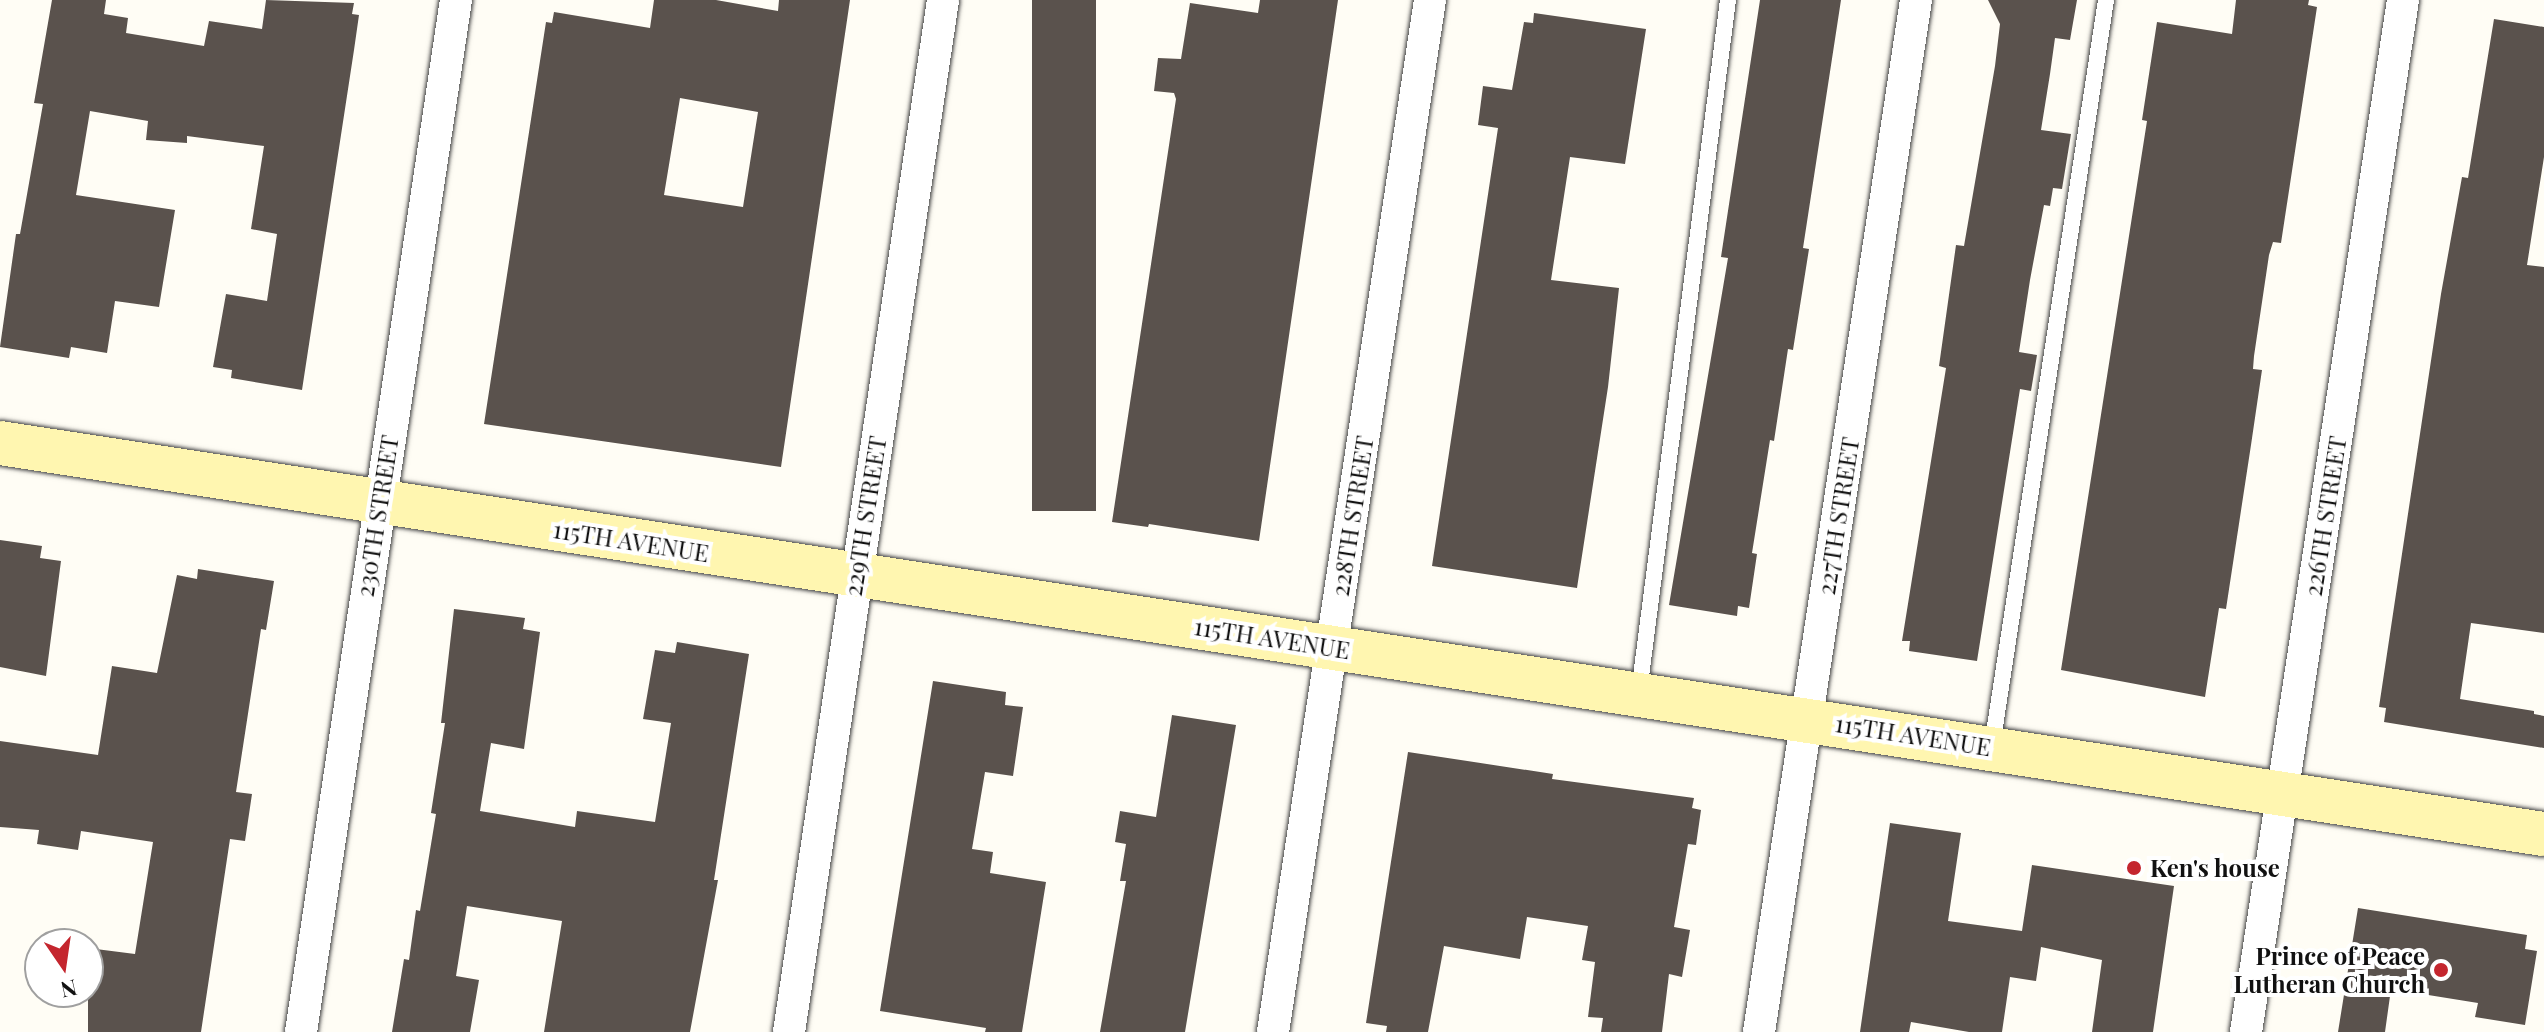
<!DOCTYPE html>
<html>
<head>
<meta charset="utf-8">
<style>
  body { margin:0 }
  #map { position:relative; width:2544px; height:1032px; overflow:hidden; background:#fffdf5; font-family:"Playfair Display",serif }
  div>[style] { position:absolute }
  [style*='--x'] { left:calc(var(--x)*1px); top:calc(var(--y)*1px); width:calc(var(--w)*1px); rotate:calc(var(--a)*1deg) }
  .building>* { inset:0; background:#5a524d; transform-origin:0 0 }
  .roads { filter:drop-shadow(0 0 2px #444) drop-shadow(0 0 2px #444) }
  .service>* { height:16px; margin:-8px; padding:0 8px; transform-origin:8px; border-radius:8px; background:#fff }
  .minor>* { height:32px; margin:-16px; padding:0 16px; transform-origin:16px; border-radius:16px; background:#fff }
  .secondary>* { height:44px; margin:-22px; padding:0 22px; transform-origin:22px; border-radius:22px; background:#fff6b0 }
  .dots>* { width:22px; height:22px; translate:-50% -50%; box-sizing:border-box; border:4px solid #fff; border-radius:50% }
  span { translate:-50% -50%; white-space:nowrap; text-align:center; line-height:1.15; -webkit-text-stroke:8px #fff; paint-order:stroke }
  .street-label { font-size:24px; color:#111 }
  .poi-label { font-size:24px; color:#111; font-weight:700 }
  .left { translate:0 -50%; text-align:left }
  .right { translate:-100% -50%; text-align:right }
  .north { position:absolute; left:24px; top:928px; width:80px; height:80px; box-sizing:border-box; background:#fff; border:2px solid #a0a0a0; border-radius:50%; rotate:167deg; font-size:22px; font-weight:700; line-height:32px; text-align:center; color:#111 }
  .north::after { content:''; display:block; margin:auto; width:28px; height:36px; background:#c4262e; clip-path:polygon(50% 0,100% 100%,50% 72%,0 100%) }
</style>
</head>
<body>
<div id="map">
  <div class="building">
    <div style="clip-path:polygon(52px 0,106px 0,104px 14px,128px 18px,126px 33px,204px 46px,209px 21px,262px 29px,266px 0,354px 3px,352px 14px,359px 15px,354px 50px,302px 390px,231px 378px,232px 370px,213px 367px,226px 294px,267px 301px,277px 234px,251px 229px,264px 146px,187px 136px,187px 143px,146px 140px,148px 121px,90px 111px,76px 195px,175px 210px,159px 307px,115px 301px,107px 353px,71px 347px,69px 358px,0 347px,16px 234px,20px 234px,43px 104px,34px 103px)"></div>
    <div style="clip-path:polygon(evenodd,654px 0,716px 0,778px 11px,779px 0,850px 0,781px 467px,484px 424px,546px 22px,552px 23px,554px 12px,650px 28px,654px 0,680px 98px,758px 112px,743px 207px,664px 195px,680px 98px)"></div>
    <div style="left:1032px;top:0;width:64px;height:511px"></div>
    <div style="clip-path:polygon(1260px 0,1338px 0,1259px 541px,1149px 524px,1148px 527px,1112px 522px,1176px 99px,1174px 93px,1154px 91px,1158px 58px,1181px 59px,1190px 3px,1258px 13px)"></div>
    <div style="clip-path:polygon(1760px 0,1841px 0,1803px 248px,1809px 249px,1793px 350px,1788px 349px,1774px 441px,1770px 440px,1752px 553px,1757px 554px,1749px 608px,1738px 606px,1737px 616px,1669px 605px,1728px 258px,1721px 257px)"></div>
    <div style="clip-path:polygon(1988px 0,2077px 0,2070px 40px,2055px 38px,2050px 74px,2041px 130px,2071px 134px,2062px 189px,2053px 188px,2050px 206px,2044px 205px,2030px 280px,2019px 352px,2037px 355px,2031px 391px,2020px 389px,1977px 661px,1909px 651px,1910px 641px,1902px 641px,1946px 368px,1939px 366px,1956px 245px,1964px 246px,1995px 66px,2000px 24px)"></div>
    <div style="clip-path:polygon(2236px 0,2309px 0,2308px 5px,2317px 7px,2281px 243px,2273px 242px,2269px 255px,2254px 356px,2253px 369px,2262px 370px,2251px 445px,2226px 609px,2219px 608px,2205px 697px,2061px 670px,2147px 121px,2142px 120px,2157px 22px,2232px 34px)"></div>
    <div style="clip-path:polygon(1534px 13px,1646px 29px,1625px 164px,1570px 157px,1551px 280px,1619px 288px,1608px 387px,1577px 588px,1432px 566px,1498px 128px,1478px 125px,1483px 86px,1512px 90px,1524px 22px,1533px 23px)"></div>
    <div style="clip-path:polygon(2494px 19px,2544px 27px,2544px 157px,2527px 265px,2544px 267px,2544px 633px,2471px 623px,2460px 699px,2534px 711px,2534px 714px,2544px 716px,2544px 748px,2384px 722px,2386px 708px,2379px 707px,2441px 294px,2462px 177px,2468px 178px)"></div>
    <div style="clip-path:polygon(0 540px,42px 546px,40px 558px,61px 561px,46px 676px,0 667px)"></div>
    <div style="clip-path:polygon(198px 569px,274px 581px,266px 630px,261px 629px,236px 792px,252px 794px,245px 841px,230px 839px,201px 1032px,88px 1032px,88px 948px,135px 954px,153px 842px,81px 831px,78px 850px,37px 844px,39px 830px,0 827px,0 741px,98px 755px,112px 666px,157px 673px,177px 575px,197px 579px)"></div>
    <div style="clip-path:polygon(454px 609px,525px 618px,523px 629px,540px 632px,524px 749px,491px 743px,480px 811px,575px 827px,577px 811px,655px 822px,671px 723px,643px 719px,655px 650px,675px 653px,677px 642px,749px 654px,714px 880px,718px 880px,690px 1032px,544px 1032px,562px 921px,467px 906px,456px 976px,479px 980px,470px 1032px,392px 1032px,404px 959px,409px 960px,416px 910px,420px 911px,436px 814px,431px 813px,445px 723px,441px 723px)"></div>
    <div style="clip-path:polygon(933px 681px,1006px 692px,1005px 705px,1023px 707px,1013px 776px,985px 772px,972px 849px,993px 852px,990px 873px,1046px 882px,1022px 1032px,985px 1032px,986px 1028px,880px 1011px)"></div>
    <div style="clip-path:polygon(1172px 715px,1236px 725px,1185px 1032px,1100px 1032px,1126px 881px,1120px 881px,1126px 844px,1115px 842px,1120px 811px,1156px 817px)"></div>
    <div style="clip-path:polygon(1408px 752px,1553px 774px,1552px 779px,1694px 798px,1692px 808px,1701px 810px,1696px 845px,1688px 844px,1674px 927px,1690px 930px,1682px 977px,1669px 974px,1662px 1032px,1601px 1032px,1603px 1018px,1588px 1017px,1595px 962px,1582px 960px,1588px 926px,1527px 917px,1520px 959px,1444px 946px,1428px 1032px,1386px 1032px,1387px 1026px,1366px 1023px)"></div>
    <div style="clip-path:polygon(1890px 823px,1961px 833px,1948px 921px,2022px 931px,2032px 865px,2174px 886px,2153px 1032px,2092px 1032px,2102px 960px,2041px 947px,2036px 981px,2010px 977px,2002px 1032px,1969px 1032px,1911px 1022px,1909px 1032px,1860px 1032px)"></div>
    <div style="clip-path:polygon(2358px 908px,2527px 935px,2525px 949px,2537px 951px,2525px 1025px,2475px 1017px,2478px 1003px,2391px 989px,2385px 1032px,2338px 1032px)"></div>
  </div>
  <div class="roads">
    <div class="service">
      <div style="--x:1639;--y:692;--w:698;--a:-82.67"></div>
      <div style="--x:1992;--y:746;--w:755;--a:-81.31"></div>
    </div>
    <div class="minor">
      <div style="--x:301;--y:1032;--w:1044;--a:-81.46"></div>
      <div style="--x:789;--y:1032;--w:1043;--a:-81.51"></div>
      <div style="--x:1273;--y:1032;--w:1044;--a:-81.35"></div>
      <div style="--x:1759;--y:1032;--w:1044;--a:-81.35"></div>
      <div style="--x:2246;--y:1032;--w:1044;--a:-81.35"></div>
    </div>
    <div class="secondary">
      <div style="--x:0;--y:443;--w:2574;--a:8.74"></div>
    </div>
  </div>
  <div class="dots">
    <div style="left:2134px;top:868px;background:#c4262e"></div>
    <div style="left:2441px;top:970px;background:#c4262e"></div>
  </div>
  <div class="street-label">
    <span style="left:377px;top:516px;rotate:-81deg">230TH STREET</span>
    <span style="left:865px;top:516px;rotate:-81deg">229TH STREET</span>
    <span style="left:1352px;top:516px;rotate:-81deg">228TH STREET</span>
    <span style="left:1838px;top:516px;rotate:-81deg">227TH STREET</span>
    <span style="left:2325px;top:516px;rotate:-81deg">226TH STREET</span>
    <span style="left:631px;top:541px;rotate:9deg">115TH AVENUE</span>
    <span style="left:1272px;top:638px;rotate:9deg">115TH AVENUE</span>
    <span style="left:1913px;top:735px;rotate:9deg">115TH AVENUE</span>
  </div>
  <div class="poi-label">
    <span class="left" style="left:2150px;top:868px">Ken's house</span>
    <span class="right" style="left:2425px;top:970px">Prince of Peace<br>Lutheran Church</span>
  </div>
  <div class="north">N</div>
</div>
</body>
</html>
